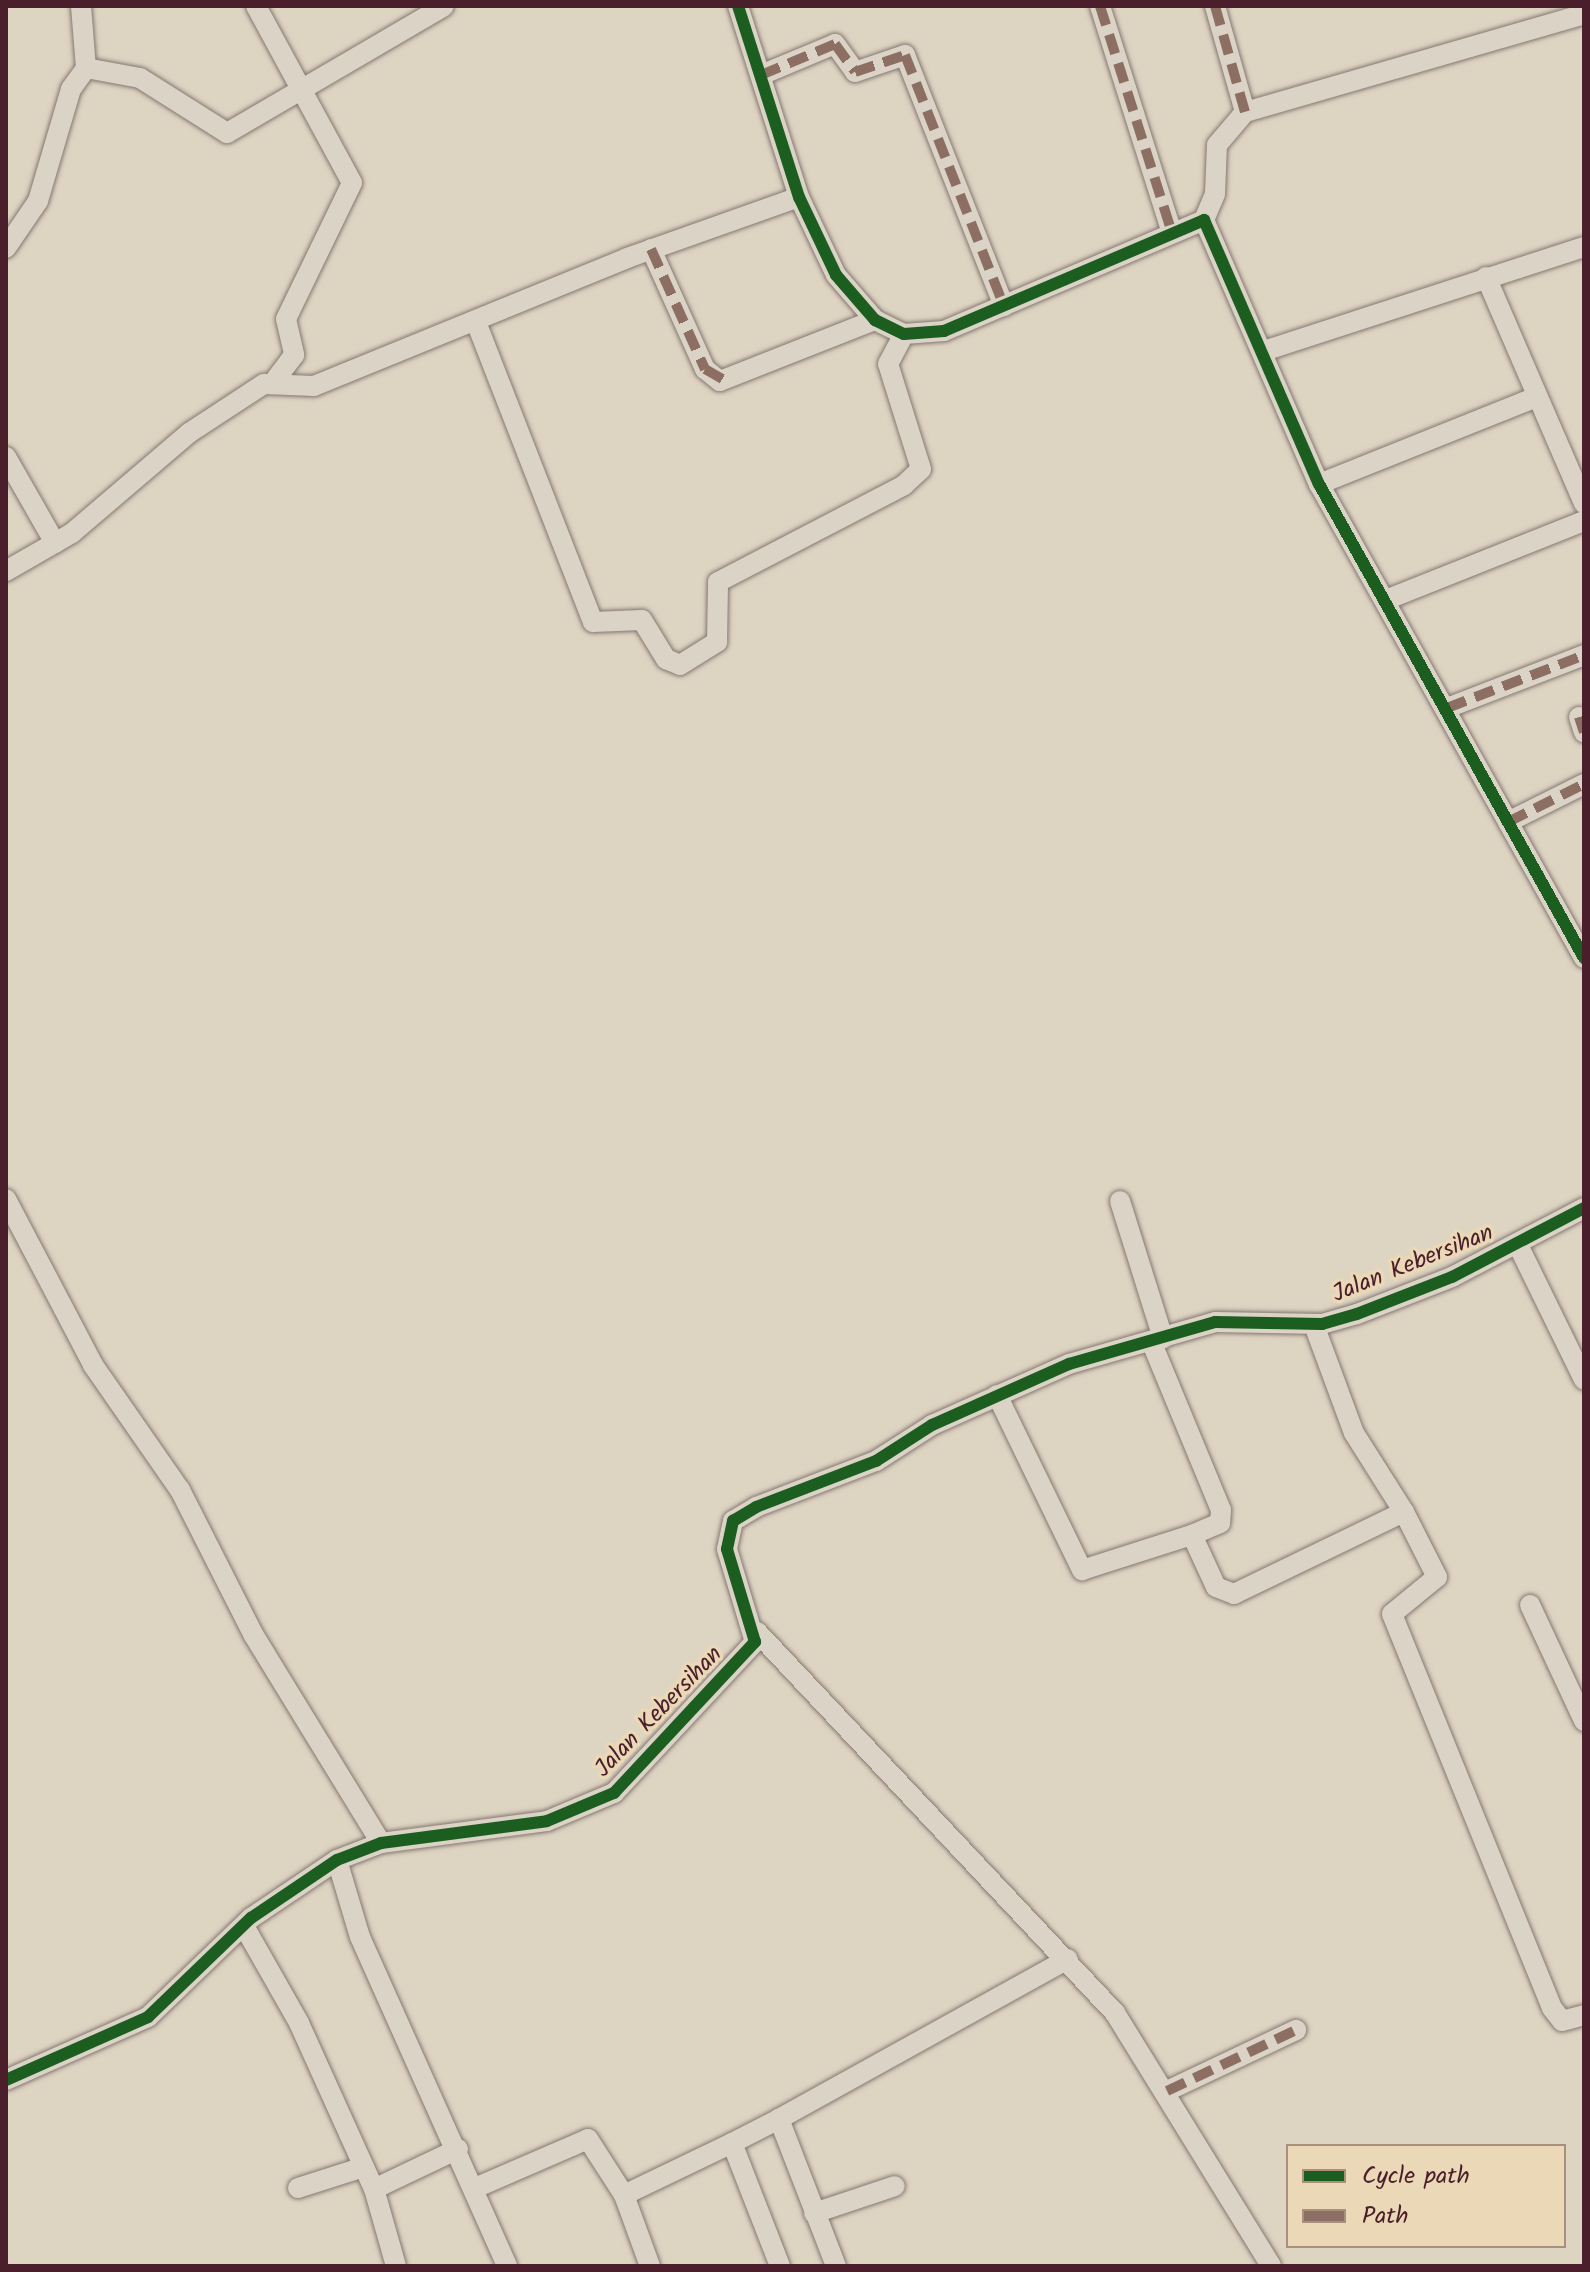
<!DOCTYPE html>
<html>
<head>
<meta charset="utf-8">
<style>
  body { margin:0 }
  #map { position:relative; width:1590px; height:2272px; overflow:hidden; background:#ded4c2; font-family:Kalam,sans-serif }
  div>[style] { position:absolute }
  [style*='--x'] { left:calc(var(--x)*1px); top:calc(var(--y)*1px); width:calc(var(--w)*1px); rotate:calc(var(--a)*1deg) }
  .roads { filter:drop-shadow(0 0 2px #857872) drop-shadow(0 0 2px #857872) }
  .minor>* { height:20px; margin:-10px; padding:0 10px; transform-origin:10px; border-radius:10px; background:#dad3c6 }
  .quiet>* { height:10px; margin-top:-5px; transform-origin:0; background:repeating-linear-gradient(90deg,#8d6e63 0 20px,transparent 0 30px) }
  .cycleway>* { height:12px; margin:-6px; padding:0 6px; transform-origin:6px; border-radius:6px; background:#1b5e20 }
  span { translate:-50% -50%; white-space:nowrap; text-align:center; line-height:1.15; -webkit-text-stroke:7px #ead8b6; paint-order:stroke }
  .street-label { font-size:24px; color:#4a1f2b }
  .frame { position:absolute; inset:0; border:8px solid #4a1f2b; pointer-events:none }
  .legend { position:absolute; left:1286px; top:2144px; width:280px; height:104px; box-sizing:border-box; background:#ead8b6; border:2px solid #aa8e7e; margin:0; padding:10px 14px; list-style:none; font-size:24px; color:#4a1f2b }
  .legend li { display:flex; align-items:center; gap:16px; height:40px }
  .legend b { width:40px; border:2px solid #aa8e7e }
</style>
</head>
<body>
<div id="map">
  <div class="roads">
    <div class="minor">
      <div style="--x:81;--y:6;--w:62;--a:85.4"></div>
      <div style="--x:256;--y:6;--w:201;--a:61.5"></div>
      <div style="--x:352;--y:183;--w:151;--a:115.9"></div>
      <div style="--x:286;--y:319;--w:37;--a:77"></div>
      <div style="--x:294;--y:355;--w:30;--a:127"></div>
      <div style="--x:738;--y:6;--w:201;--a:72.3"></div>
      <div style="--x:799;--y:197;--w:86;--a:64.6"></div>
      <div style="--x:836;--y:275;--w:60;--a:49.1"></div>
      <div style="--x:875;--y:320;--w:32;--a:26"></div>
      <div style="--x:904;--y:334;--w:40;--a:-4.3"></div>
      <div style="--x:944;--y:331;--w:283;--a:-23.1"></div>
      <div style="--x:1204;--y:220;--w:288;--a:66.5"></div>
      <div style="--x:1319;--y:484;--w:543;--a:60.79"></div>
      <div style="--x:1100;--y:6;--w:238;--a:72.4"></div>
      <div style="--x:1215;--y:6;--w:110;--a:74.2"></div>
      <div style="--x:761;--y:75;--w:80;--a:-22.7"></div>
      <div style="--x:835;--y:44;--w:34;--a:54"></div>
      <div style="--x:855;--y:72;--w:53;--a:-18.8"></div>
      <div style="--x:905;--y:55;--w:270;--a:68.5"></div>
      <div style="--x:1204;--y:220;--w:28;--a:-67"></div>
      <div style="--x:1215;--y:194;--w:49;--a:-87.7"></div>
      <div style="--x:1217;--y:145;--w:43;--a:-49.7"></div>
      <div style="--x:1245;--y:112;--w:353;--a:-16.1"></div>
      <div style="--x:6;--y:248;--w:57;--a:-55.8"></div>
      <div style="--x:38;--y:201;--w:117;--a:-73.6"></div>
      <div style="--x:71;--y:89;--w:26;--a:-54"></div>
      <div style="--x:86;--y:68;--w:55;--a:10.5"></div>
      <div style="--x:140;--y:78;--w:103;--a:32.3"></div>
      <div style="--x:227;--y:133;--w:251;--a:-30.3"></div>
      <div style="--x:651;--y:249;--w:132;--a:65.8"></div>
      <div style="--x:705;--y:369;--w:19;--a:39"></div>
      <div style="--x:720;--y:381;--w:167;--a:-21.5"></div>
      <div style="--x:1486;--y:277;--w:247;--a:66.6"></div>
      <div style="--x:476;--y:322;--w:322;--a:68.7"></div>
      <div style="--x:593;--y:622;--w:49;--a:-2.3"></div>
      <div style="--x:642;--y:620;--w:46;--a:58.4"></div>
      <div style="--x:666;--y:659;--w:15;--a:23"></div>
      <div style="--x:680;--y:665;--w:44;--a:-31.9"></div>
      <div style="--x:717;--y:642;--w:60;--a:-89"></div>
      <div style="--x:718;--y:582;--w:210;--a:-27.5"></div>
      <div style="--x:904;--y:485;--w:23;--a:-43"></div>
      <div style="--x:921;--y:469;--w:110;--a:-107.4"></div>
      <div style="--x:888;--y:364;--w:34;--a:-62"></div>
      <div style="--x:1264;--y:351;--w:336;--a:-18"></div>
      <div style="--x:6;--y:457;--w:99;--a:60.3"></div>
      <div style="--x:1319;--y:484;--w:234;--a:-21.8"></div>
      <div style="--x:6;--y:571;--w:76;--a:-29.9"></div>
      <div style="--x:72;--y:533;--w:154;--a:-40.5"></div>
      <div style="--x:189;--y:433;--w:90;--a:-33.2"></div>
      <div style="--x:264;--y:384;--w:50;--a:2.3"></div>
      <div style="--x:314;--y:386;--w:338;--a:-22.2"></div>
      <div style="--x:627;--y:258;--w:182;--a:-19.5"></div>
      <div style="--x:1388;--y:599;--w:211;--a:-21.7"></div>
      <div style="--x:1447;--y:708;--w:147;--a:-21.1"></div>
      <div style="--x:1579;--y:717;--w:16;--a:72"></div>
      <div style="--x:1508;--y:822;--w:85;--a:-26.6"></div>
      <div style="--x:6;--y:1199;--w:187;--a:62.3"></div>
      <div style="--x:93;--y:1365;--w:152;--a:55.2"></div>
      <div style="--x:180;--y:1490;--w:161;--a:63.1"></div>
      <div style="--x:253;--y:1634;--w:245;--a:58.5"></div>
      <div style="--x:1120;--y:1201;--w:144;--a:72.6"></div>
      <div style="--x:1518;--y:1245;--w:150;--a:63.9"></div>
      <div style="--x:1314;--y:1325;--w:115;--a:69.7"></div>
      <div style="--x:1354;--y:1433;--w:93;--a:57.7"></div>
      <div style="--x:1151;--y:1341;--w:183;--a:67.5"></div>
      <div style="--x:1221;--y:1510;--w:13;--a:94"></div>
      <div style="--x:1220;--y:1523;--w:30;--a:157"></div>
      <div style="--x:997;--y:1395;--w:195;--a:64.1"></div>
      <div style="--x:1082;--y:1570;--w:115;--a:-17.7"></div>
      <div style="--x:1192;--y:1535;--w:57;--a:65.2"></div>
      <div style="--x:1216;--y:1587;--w:19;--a:21"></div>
      <div style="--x:1234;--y:1594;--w:189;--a:-25.8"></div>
      <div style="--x:1404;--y:1512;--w:73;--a:63.1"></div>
      <div style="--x:1437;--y:1577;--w:58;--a:140.6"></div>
      <div style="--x:1392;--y:1614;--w:425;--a:67.9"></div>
      <div style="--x:1552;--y:2008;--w:16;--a:52"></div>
      <div style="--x:1562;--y:2021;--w:23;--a:-15"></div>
      <div style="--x:1530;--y:1605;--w:128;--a:65"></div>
      <div style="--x:757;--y:1632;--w:523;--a:46.78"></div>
      <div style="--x:1115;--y:2013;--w:297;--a:58.3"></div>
      <div style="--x:337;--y:1860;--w:80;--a:73.4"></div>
      <div style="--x:360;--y:1937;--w:360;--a:65.9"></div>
      <div style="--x:244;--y:1926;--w:112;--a:60.4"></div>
      <div style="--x:299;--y:2023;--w:182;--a:65.7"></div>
      <div style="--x:6;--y:2080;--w:155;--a:-23.9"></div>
      <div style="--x:148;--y:2017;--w:143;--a:-43.9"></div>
      <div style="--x:251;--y:1918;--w:104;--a:-34"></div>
      <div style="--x:337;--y:1860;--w:47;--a:-21.1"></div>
      <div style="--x:381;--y:1843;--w:167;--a:-7.5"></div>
      <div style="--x:547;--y:1821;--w:73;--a:-22.7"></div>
      <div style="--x:614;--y:1793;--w:207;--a:-47"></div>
      <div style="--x:755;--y:1642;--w:97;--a:-106.8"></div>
      <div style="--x:727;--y:1549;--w:29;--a:-78"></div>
      <div style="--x:733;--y:1521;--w:27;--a:-31"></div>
      <div style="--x:756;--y:1507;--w:129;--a:-21"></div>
      <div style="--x:876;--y:1461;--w:67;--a:-32.7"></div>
      <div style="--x:932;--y:1425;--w:150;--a:-24"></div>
      <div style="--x:1069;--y:1364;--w:152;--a:-16"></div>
      <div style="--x:1215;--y:1322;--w:107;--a:1.1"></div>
      <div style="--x:1322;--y:1324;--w:36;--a:-16"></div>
      <div style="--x:1357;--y:1314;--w:102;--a:-21.3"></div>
      <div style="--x:1452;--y:1277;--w:149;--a:-27.6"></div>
      <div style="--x:1167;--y:2091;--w:143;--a:-25.3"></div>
      <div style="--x:732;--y:2143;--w:53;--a:-27.1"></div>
      <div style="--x:298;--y:2188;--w:69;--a:-17.7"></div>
      <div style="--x:475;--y:2188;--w:123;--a:-23.4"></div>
      <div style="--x:588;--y:2139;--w:67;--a:57.3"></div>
      <div style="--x:814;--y:2213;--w:85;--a:-18.4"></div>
      <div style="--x:396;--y:2266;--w:80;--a:-105.9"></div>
      <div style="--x:374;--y:2189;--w:93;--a:-25.5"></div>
      <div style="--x:650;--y:2266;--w:76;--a:-110.1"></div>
      <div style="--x:624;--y:2195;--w:120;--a:-25.7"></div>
      <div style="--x:732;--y:2143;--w:132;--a:68.7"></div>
      <div style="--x:836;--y:2266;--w:158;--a:-111.2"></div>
      <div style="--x:779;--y:2119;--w:330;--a:-29"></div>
    </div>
  </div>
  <div class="quiet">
    <div style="--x:1100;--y:6;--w:238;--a:72.4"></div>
    <div style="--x:1215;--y:6;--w:110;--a:74.2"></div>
    <div style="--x:761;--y:75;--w:80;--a:-22.7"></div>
    <div style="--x:835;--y:44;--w:34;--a:54"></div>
    <div style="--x:855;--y:72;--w:53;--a:-18.8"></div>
    <div style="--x:905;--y:55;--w:270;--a:68.5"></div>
    <div style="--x:651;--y:249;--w:132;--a:65.8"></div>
    <div style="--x:705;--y:369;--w:28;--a:30"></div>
    <div style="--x:1447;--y:708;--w:147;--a:-21.1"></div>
    <div style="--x:1579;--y:717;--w:16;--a:72"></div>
    <div style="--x:1508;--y:822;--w:85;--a:-26.6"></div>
    <div style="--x:1167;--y:2091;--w:143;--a:-25.3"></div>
  </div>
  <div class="cycleway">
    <div style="--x:738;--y:6;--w:201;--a:72.3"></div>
    <div style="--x:799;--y:197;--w:86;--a:64.6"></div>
    <div style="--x:836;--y:275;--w:60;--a:49.1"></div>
    <div style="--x:875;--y:320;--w:32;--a:26"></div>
    <div style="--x:904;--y:334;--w:40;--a:-4.3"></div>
    <div style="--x:944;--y:331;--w:283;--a:-23.1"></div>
    <div style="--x:1204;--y:220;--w:288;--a:66.5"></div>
    <div style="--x:1319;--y:484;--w:543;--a:60.79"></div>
    <div style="--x:6;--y:2080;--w:155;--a:-23.9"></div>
    <div style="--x:148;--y:2017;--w:143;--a:-43.9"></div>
    <div style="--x:251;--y:1918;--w:104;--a:-34"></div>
    <div style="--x:337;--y:1860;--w:47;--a:-21.1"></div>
    <div style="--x:381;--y:1843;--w:167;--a:-7.5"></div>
    <div style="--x:547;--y:1821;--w:73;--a:-22.7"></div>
    <div style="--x:614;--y:1793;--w:207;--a:-47"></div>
    <div style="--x:755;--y:1642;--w:97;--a:-106.8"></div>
    <div style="--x:727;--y:1549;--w:29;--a:-78"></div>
    <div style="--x:733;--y:1521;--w:27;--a:-31"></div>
    <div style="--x:756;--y:1507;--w:129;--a:-21"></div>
    <div style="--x:876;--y:1461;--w:67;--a:-32.7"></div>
    <div style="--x:932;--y:1425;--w:150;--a:-24"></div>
    <div style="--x:1069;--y:1364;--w:152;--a:-16"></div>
    <div style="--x:1215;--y:1322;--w:107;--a:1.1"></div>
    <div style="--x:1322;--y:1324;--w:36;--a:-16"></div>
    <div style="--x:1357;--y:1314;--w:102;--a:-21.3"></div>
    <div style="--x:1452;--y:1277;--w:149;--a:-27.6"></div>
  </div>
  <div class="street-label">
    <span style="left:1413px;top:1264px;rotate:-22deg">Jalan Kebersihan</span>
    <span style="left:659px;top:1712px;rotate:-46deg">Jalan Kebersihan</span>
  </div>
  <div class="frame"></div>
  <ul class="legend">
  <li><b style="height:10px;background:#1b5e20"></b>Cycle path</li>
  <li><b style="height:10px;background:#8d6e63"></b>Path</li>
  </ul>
</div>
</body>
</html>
